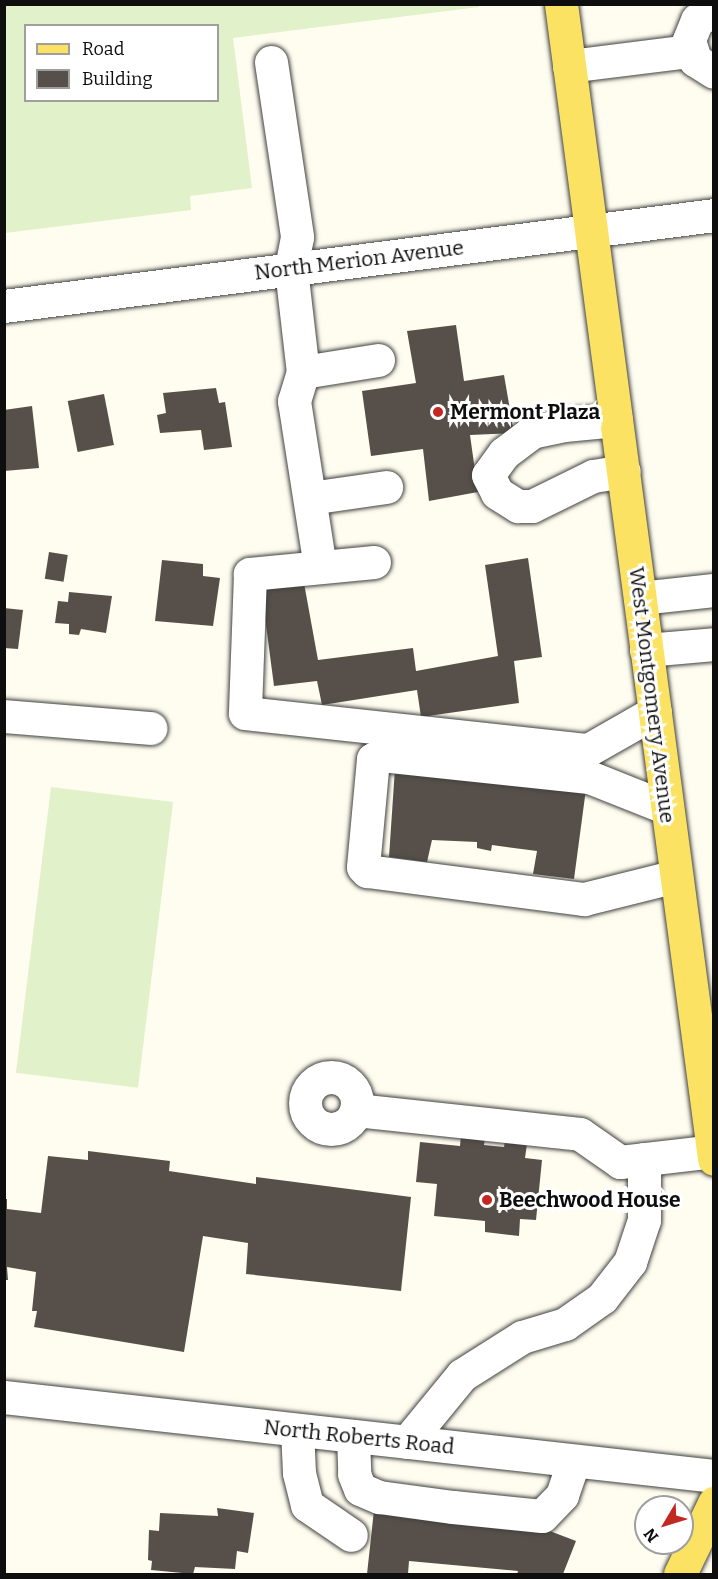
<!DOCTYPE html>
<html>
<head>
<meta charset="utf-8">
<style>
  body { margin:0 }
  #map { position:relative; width:718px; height:1579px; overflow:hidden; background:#fffdef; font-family:Bitter,serif }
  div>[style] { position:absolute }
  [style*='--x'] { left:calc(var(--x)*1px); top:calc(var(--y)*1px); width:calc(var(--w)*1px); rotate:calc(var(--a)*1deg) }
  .pitch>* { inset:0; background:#e1f1ca; transform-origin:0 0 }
  .building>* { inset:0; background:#57504a; transform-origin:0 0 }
  .roads { filter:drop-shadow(0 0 2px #414141) drop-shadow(0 0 2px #414141) }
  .minor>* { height:33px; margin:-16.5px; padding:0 16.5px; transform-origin:16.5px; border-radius:16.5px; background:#fff }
  .minor>.ring { margin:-16.5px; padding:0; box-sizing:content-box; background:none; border:33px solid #fff; border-radius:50% }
  .major>* { height:33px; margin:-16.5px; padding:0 16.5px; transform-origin:16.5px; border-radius:16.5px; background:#fbe263 }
  .dots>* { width:16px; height:16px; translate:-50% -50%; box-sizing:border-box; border:3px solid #fff; border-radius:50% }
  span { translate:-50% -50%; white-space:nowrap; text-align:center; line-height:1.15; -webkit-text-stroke:6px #fff; paint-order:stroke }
  .street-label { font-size:21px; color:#0e0e0e }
  .poi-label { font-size:21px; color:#0e0e0e; font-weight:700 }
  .left { translate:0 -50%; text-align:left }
  .frame { position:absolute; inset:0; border:6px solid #0e0e0e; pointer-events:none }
  .legend { position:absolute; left:24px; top:24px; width:195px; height:78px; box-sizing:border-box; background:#fff; border:2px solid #9f9f9f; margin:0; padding:8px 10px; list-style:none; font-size:18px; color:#0e0e0e }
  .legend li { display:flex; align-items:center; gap:12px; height:30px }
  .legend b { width:30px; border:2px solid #9f9f9f }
  .north { position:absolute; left:634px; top:1495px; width:60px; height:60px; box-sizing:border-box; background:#fff; border:2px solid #9f9f9f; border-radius:50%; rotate:232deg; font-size:16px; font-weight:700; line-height:24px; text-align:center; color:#0e0e0e }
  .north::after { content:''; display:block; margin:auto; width:21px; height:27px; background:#c22722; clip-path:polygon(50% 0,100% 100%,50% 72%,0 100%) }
</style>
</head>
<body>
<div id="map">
  <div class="pitch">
    <div style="clip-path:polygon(evenodd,479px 5px,479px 7px,233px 38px,252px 188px,190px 196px,191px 210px,5px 233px,5px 5px,479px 5px,26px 26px,218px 26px,218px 100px,26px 100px,26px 26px)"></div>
    <div style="left:51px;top:787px;width:123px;height:288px;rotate:7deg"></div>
  </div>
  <div class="building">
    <div style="clip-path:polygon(456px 325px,464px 381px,504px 375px,514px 433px,470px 435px,478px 492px,429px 501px,423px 449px,371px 456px,362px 391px,416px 383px,407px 331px)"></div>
    <div style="clip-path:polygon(216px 388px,219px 403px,225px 402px,232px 447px,204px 450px,201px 430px,160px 433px,157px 415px,166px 413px,163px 393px)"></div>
    <div style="left:104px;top:394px;width:52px;height:37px;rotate:79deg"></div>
    <div style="clip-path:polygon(32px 406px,39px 468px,4px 471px,4px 410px)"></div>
    <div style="left:49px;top:552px;width:19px;height:27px;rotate:9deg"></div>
    <div style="clip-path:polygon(528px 558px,542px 657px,514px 661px,519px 703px,421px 717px,417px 690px,322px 705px,317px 681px,274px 686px,261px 587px,304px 583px,318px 660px,413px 648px,416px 671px,498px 656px,485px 565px)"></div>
    <div style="clip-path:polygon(162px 560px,203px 564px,203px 576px,220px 578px,213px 626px,155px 621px)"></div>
    <div style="clip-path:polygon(69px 592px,112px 596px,106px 633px,81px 629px,79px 635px,69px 634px,69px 624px,55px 623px,58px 601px,68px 602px)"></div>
    <div style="clip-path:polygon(4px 608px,23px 610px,18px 649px,4px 648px)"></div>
    <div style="clip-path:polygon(395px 768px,586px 789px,574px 879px,533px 874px,537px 851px,492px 845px,491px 851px,477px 848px,477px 842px,432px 840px,427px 862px,389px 857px)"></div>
    <div style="clip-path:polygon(461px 1135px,485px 1138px,484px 1145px,504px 1147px,506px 1135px,528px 1137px,525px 1158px,542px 1160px,536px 1220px,520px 1219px,519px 1236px,485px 1232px,485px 1221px,434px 1216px,437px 1184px,416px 1182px,420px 1142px,460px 1146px)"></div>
    <div style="clip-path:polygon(88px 1151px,170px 1161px,169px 1171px,256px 1184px,256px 1177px,411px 1197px,401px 1291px,246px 1274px,248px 1243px,203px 1236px,184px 1352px,34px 1327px,37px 1311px,32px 1311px,36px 1272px,7px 1267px,8px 1280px,4px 1280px,4px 1199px,7px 1199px,7px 1209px,41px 1213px,48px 1156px,88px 1160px)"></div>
    <div style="clip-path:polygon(217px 1508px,254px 1513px,248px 1553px,237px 1551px,235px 1569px,195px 1567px,193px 1574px,151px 1570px,152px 1561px,148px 1560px,149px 1530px,159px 1531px,160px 1513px,218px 1516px)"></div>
    <div style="clip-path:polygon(374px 1510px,534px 1525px,576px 1541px,563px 1574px,517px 1574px,518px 1571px,409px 1561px,408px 1574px,367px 1574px)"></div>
  </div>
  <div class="roads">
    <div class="minor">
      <div style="--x:714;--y:11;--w:19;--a:152"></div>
      <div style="--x:697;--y:20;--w:22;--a:112"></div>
      <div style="--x:689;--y:40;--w:21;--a:73"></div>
      <div style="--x:695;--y:60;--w:22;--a:32"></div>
      <div style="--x:271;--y:62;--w:177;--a:81.5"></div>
      <div style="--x:297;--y:237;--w:33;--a:101"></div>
      <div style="--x:291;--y:269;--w:104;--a:83.4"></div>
      <div style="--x:569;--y:66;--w:122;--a:-7.1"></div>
      <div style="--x:4;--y:306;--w:716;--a:-7.3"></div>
      <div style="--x:616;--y:420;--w:52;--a:174.5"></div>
      <div style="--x:564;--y:425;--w:33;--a:168"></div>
      <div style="--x:532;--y:432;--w:35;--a:143"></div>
      <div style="--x:504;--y:453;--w:27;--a:126"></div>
      <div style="--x:488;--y:475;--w:20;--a:63"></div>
      <div style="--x:497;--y:493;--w:25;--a:32"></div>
      <div style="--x:518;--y:506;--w:14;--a:0"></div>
      <div style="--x:532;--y:506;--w:68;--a:-26.2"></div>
      <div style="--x:593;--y:476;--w:31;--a:-9"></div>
      <div style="--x:310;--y:498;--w:77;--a:-8.2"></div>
      <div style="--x:374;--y:562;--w:125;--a:174.5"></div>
      <div style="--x:250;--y:574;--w:139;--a:92.1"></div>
      <div style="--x:245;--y:713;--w:345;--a:6.2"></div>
      <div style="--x:588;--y:750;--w:77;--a:-29.6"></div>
      <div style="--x:320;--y:567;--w:168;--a:-98.9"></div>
      <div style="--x:294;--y:401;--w:30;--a:-73"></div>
      <div style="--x:303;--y:372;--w:76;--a:-9.1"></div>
      <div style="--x:640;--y:598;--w:74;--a:-6.2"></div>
      <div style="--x:646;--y:650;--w:68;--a:-5"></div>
      <div style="--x:4;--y:716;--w:147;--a:4.7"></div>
      <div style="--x:667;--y:808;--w:84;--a:-158.3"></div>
      <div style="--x:589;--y:777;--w:209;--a:-174"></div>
      <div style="--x:381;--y:755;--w:9;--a:153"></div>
      <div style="--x:373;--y:759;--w:108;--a:95.3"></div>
      <div style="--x:363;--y:867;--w:6;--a:45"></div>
      <div style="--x:367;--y:871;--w:219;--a:7.4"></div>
      <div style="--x:584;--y:899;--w:95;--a:-14"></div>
      <div class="ring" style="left:305px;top:1077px;width:19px;height:19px"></div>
      <div style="--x:356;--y:1110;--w:225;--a:6.1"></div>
      <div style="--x:580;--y:1134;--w:49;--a:35"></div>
      <div style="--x:620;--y:1162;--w:94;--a:-6.7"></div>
      <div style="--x:4;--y:1397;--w:714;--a:6.35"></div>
      <div style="--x:297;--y:1430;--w:43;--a:87.3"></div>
      <div style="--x:299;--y:1473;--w:33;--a:76"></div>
      <div style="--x:307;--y:1505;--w:53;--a:34.3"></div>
      <div style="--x:353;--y:1436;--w:38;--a:88"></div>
      <div style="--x:354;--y:1474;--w:16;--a:68"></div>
      <div style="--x:360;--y:1489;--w:21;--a:23"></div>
      <div style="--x:379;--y:1497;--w:75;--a:7.7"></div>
      <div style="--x:453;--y:1507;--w:89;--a:5.8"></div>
      <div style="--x:542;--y:1516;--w:29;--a:-46"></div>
      <div style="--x:562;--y:1495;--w:36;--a:-71"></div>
      <div style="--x:407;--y:1442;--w:87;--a:-50.6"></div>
      <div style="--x:462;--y:1375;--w:71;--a:-32.3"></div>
      <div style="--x:522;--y:1337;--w:45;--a:-16.8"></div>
      <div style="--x:565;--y:1324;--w:45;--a:-35.1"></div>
      <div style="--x:602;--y:1298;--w:46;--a:-52.1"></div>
      <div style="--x:630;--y:1262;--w:44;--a:-71.6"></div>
      <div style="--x:644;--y:1220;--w:61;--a:-90"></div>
    </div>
    <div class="major">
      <div style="--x:561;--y:4;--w:1165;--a:82.45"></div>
      <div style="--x:680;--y:1574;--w:79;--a:-64.4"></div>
    </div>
  </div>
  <div class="dots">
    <div style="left:438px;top:412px;background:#c22722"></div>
    <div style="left:487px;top:1200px;background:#c22722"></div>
  </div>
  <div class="street-label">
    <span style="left:359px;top:260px;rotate:-7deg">North Merion Avenue</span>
    <span style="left:652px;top:695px;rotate:83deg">West Montgomery Avenue</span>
    <span style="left:359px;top:1437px;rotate:6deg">North Roberts Road</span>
  </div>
  <div class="poi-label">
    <span class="left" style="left:450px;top:412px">Mermont Plaza</span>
    <span class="left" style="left:499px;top:1200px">Beechwood House</span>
  </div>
  <div class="frame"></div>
  <ul class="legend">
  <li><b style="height:8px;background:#fbe263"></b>Road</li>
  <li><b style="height:16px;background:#57504a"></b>Building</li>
  </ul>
  <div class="north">N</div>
</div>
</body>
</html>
